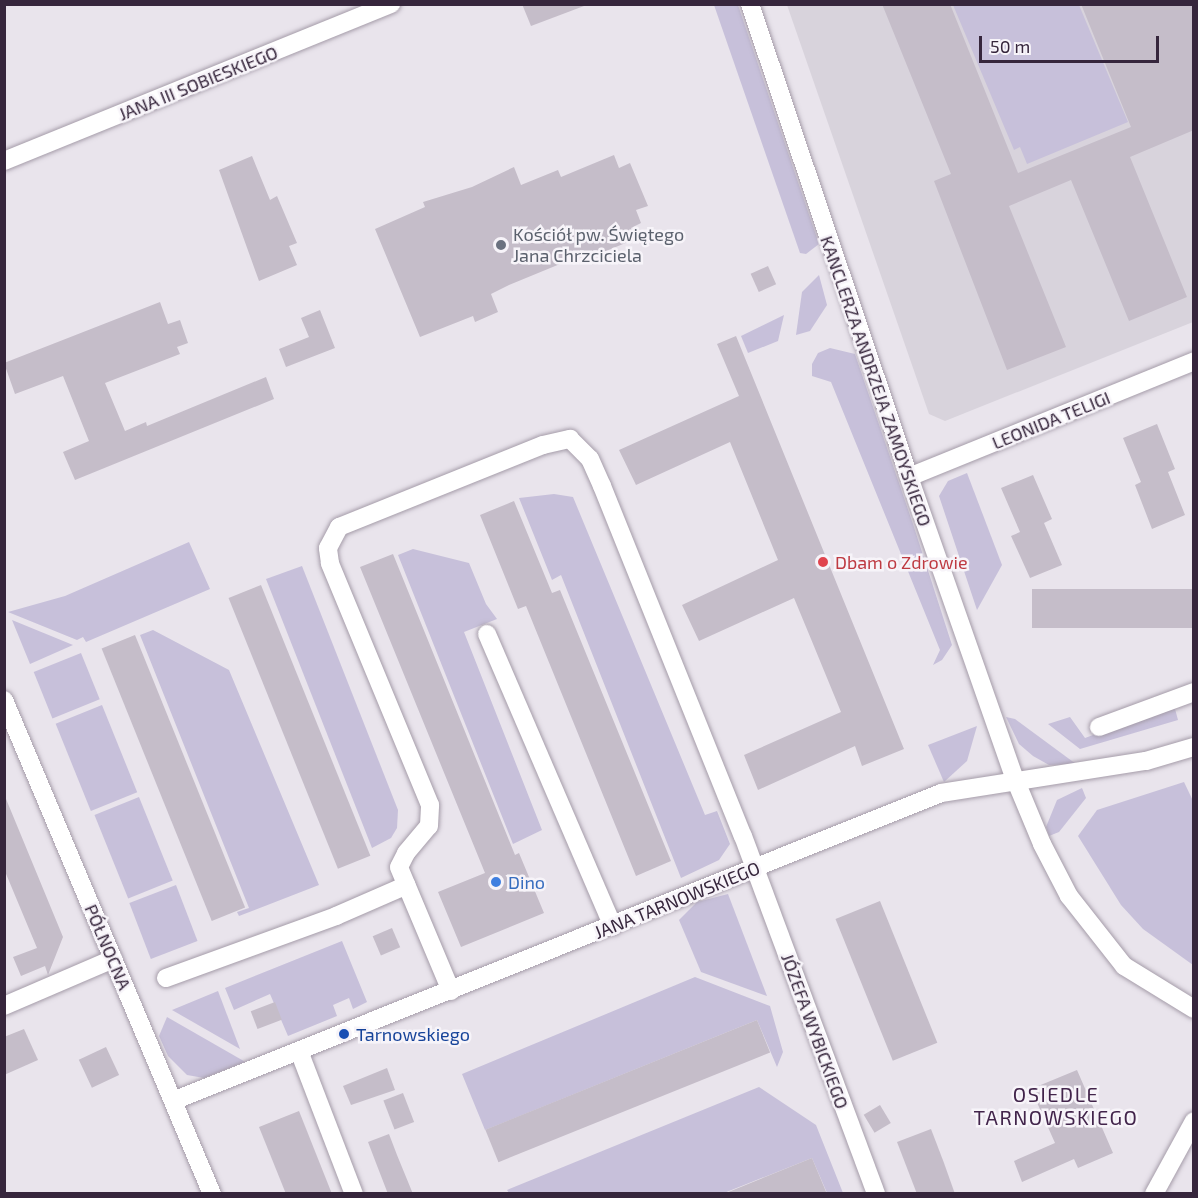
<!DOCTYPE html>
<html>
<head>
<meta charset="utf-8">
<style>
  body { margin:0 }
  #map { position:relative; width:1198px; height:1198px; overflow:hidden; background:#e9e4ec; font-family:"Exo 2",sans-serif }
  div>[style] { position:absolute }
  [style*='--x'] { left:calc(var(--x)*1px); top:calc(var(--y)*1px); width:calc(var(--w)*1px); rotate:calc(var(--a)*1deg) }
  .built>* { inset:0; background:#d8d3dc }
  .green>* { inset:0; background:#c7c0da; transform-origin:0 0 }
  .building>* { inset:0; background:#c5bdc9; transform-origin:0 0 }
  .roads { filter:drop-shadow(0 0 2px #a59ca9) drop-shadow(0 0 2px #a59ca9) }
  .street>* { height:18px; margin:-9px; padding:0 9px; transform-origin:9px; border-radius:9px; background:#fff }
  .secondary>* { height:18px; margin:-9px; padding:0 9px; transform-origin:9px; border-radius:9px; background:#fff }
  .dots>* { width:16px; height:16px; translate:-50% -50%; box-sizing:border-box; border:3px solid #f7f4f9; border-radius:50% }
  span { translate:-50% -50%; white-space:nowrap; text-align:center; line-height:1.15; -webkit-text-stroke:5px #f7f4f9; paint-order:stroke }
  .street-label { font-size:18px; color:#36263c }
  .worship-label { font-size:18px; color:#5b616d }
  .left { translate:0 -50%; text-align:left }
  .health-label { font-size:18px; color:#be3a42 }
  .shop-label { font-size:18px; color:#366cbe }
  .transit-label { font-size:18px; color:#164399 }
  .neighbourhood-label { font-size:20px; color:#42244b; letter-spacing:1.5px }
  .frame { position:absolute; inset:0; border:6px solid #36263c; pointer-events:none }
  .scale { position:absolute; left:979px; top:36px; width:180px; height:27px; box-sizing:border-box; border:3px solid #36263c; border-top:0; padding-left:8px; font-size:18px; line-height:21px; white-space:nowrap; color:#36263c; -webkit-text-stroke:4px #f7f4f9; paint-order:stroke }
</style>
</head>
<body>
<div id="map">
  <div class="built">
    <div style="clip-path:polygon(787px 5px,1193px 5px,1193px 322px,945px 421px,929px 414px)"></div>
  </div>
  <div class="green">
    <div style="clip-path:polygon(714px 5px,738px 5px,819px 244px,806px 254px,800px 253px)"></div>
    <div style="clip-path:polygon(953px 5px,1079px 5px,1128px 122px,1027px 164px,1020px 147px,1014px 150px)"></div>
    <div style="clip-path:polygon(819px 275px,827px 305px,810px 331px,796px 335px,802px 292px)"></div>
    <div style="clip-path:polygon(784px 315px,778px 341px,748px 353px,741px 336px)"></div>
    <div style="clip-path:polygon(830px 348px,855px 354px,913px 524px,952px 645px,942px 660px,933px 665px,940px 650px,831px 382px,812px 376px,812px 364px,818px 353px)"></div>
    <div style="clip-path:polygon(967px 473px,1002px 565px,977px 610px,939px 496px,948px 481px)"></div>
    <div style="clip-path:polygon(554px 494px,573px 497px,705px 815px,717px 811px,730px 844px,719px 860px,681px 878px,561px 575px,552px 580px,519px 498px)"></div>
    <div style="clip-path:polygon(189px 542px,210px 589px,86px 642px,83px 637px,77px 640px,8px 612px,65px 596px)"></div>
    <div style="clip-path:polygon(413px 549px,469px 563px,486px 604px,497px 619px,464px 632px,542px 830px,513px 844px,398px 555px)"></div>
    <div style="clip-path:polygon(302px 566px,398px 810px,397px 828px,391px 838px,372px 848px,266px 579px)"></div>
    <div style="clip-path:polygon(12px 620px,73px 645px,30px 664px)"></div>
    <div style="clip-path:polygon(153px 630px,229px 670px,319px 885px,239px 916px,237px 912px,249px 908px,140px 635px)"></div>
    <div style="left:81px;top:653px;width:50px;height:51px;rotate:68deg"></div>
    <div style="left:102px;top:705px;width:94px;height:50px;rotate:68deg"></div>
    <div style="clip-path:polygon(1174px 705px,1178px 720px,1080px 749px,1048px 724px,1070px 717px,1085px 738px)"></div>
    <div style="clip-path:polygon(1006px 717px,1015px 719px,1076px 764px,1049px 765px,1033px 756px,1019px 744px)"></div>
    <div style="clip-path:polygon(977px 726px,967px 761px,944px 782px,928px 745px)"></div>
    <div style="clip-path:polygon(1184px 782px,1194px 803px,1193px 965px,1143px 929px,1121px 905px,1078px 836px,1097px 810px)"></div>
    <div style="clip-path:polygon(1082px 788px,1086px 798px,1059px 832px,1049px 836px,1046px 827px,1057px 800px)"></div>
    <div style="left:139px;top:797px;width:90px;height:48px;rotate:68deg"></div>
    <div style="left:176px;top:885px;width:60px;height:50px;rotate:69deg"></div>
    <div style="clip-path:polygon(728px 894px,767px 996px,701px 972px,679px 920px,697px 902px)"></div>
    <div style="clip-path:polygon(342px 941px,367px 1002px,353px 1009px,349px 998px,333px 1005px,337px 1016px,288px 1036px,270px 994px,234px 1010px,225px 988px)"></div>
    <div style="clip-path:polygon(695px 977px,770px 1006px,783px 1052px,777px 1067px,757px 1020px,485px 1130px,462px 1074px)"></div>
    <div style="clip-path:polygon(218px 991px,240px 1049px,172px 1010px)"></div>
    <div style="clip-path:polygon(167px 1017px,242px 1060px,245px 1062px,204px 1078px,187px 1075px,168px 1056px,159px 1036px)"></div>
    <div style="clip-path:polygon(759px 1087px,816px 1125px,843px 1193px,827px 1193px,812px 1158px,724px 1193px,509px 1193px,507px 1190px)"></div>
  </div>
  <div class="building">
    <div style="clip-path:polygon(522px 4px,584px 4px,584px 6px,531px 26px)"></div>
    <div style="clip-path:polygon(882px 4px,950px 4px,1018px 173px,1131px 127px,1081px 4px,1194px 4px,1194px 130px,1130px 157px,1187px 297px,1129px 321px,1071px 180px,1009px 206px,1066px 347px,1007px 370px,934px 181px,951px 174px)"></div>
    <div style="clip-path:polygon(614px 155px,619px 168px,630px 163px,648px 206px,636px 210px,641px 223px,631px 228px,632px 233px,625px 236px,628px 242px,606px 251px,594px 250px,509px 285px,491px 294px,498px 312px,475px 322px,473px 316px,420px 337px,375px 229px,425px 207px,423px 202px,472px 187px,514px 167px,521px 185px,558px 170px,561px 177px)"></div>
    <div style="clip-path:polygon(252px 156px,270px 200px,277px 196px,297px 243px,289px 246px,297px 265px,259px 281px,219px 170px)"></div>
    <div style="left:768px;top:266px;width:20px;height:19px;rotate:66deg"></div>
    <div style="clip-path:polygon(160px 302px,168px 324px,180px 320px,188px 343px,177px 347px,180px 354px,105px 383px,125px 431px,146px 422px,147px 426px,266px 377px,274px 399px,75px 480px,63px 452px,89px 441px,63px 376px,15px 394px,4px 363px)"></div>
    <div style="clip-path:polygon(320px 310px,335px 348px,286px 367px,279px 349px,309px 337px,301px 318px)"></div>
    <div style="clip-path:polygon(736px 336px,904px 749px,862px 766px,855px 746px,758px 790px,744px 755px,841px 712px,811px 639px,794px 598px,699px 641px,682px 605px,778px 560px,730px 442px,636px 485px,619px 450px,739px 396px,717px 344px)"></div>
    <div style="clip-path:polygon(1157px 424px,1175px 469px,1168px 472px,1185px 515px,1152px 529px,1135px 485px,1141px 482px,1123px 438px)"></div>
    <div style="clip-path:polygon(1033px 475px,1052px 519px,1044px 523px,1062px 565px,1030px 578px,1011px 536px,1020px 532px,1001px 488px)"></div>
    <div style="clip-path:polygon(514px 501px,552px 593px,560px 590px,671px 861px,636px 876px,526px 606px,518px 609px,480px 515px)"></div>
    <div style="clip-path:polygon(393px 554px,515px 855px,519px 853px,544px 913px,461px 947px,438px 892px,485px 873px,360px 567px)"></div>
    <div style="left:261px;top:585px;width:292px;height:35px;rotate:68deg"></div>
    <div style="left:1194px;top:589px;width:39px;height:162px;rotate:90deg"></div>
    <div style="left:135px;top:635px;width:294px;height:36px;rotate:68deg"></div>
    <div style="clip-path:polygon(4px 794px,63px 937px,48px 975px,45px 966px,21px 976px,13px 957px,37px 948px,4px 869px)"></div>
    <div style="left:880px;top:901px;width:153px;height:48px;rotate:68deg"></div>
    <div style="left:392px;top:928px;width:21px;height:21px;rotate:67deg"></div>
    <div style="left:275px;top:1002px;width:19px;height:26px;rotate:69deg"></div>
    <div style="left:757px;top:1020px;width:35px;height:293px;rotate:68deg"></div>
    <div style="clip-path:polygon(24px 1029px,38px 1060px,4px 1075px,4px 1037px)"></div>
    <div style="left:106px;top:1047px;width:31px;height:30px;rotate:65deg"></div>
    <div style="clip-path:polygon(387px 1068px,395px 1090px,351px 1105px,343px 1086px)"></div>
    <div style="clip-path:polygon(1077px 1070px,1113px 1153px,1078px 1168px,1074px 1159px,1022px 1182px,1014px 1161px,1055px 1143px,1031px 1089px)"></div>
    <div style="left:403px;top:1093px;width:31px;height:21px;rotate:69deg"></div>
    <div style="left:880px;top:1105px;width:21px;height:19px;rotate:59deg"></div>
    <div style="clip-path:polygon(299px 1111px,332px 1194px,286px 1194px,259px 1127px)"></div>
    <div style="clip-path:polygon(931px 1129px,944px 1163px,955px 1194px,917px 1194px,897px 1142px)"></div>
    <div style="clip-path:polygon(389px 1134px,397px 1155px,413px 1194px,388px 1194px,376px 1163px,368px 1142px)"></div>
    <div style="clip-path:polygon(812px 1158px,827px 1194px,726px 1194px,726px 1193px)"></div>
  </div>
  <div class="roads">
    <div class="street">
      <div style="--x:4;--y:161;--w:418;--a:-22.1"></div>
      <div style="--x:909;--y:477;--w:308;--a:-22.1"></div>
      <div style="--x:487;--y:634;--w:318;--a:66.7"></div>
      <div style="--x:1099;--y:727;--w:101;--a:-20.2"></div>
      <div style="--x:166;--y:978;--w:181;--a:-20"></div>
      <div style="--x:336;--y:916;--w:77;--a:-23.6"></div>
      <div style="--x:451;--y:991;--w:134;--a:-112.8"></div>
      <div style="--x:399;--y:867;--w:16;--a:-63"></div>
      <div style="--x:406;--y:853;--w:35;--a:-50"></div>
      <div style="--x:429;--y:826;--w:21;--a:-87"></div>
      <div style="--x:430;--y:805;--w:262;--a:-112.5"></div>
      <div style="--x:330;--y:563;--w:15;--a:-98"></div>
      <div style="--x:328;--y:548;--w:24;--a:-62"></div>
      <div style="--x:339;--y:527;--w:220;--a:-21.9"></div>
      <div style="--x:543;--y:445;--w:28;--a:-13"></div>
      <div style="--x:570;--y:439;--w:28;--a:45"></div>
      <div style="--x:590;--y:459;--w:30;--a:66"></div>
      <div style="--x:602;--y:486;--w:377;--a:68.1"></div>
      <div style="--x:743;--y:836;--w:382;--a:69.6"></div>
      <div style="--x:4;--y:1006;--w:119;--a:-23.3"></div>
      <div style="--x:299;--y:1051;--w:153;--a:69"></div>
      <div style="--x:173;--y:1101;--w:827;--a:-21.85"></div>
      <div style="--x:941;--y:793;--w:207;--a:-8.9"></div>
      <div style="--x:1146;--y:761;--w:50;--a:-16.3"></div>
      <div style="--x:1154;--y:1194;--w:83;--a:-61.3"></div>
    </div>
    <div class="secondary">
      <div style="--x:750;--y:4;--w:499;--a:71.4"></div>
      <div style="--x:909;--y:477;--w:320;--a:70.7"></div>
      <div style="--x:1015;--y:779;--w:70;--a:67.4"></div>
      <div style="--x:1042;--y:844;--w:59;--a:62.6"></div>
      <div style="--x:1069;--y:896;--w:89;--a:51.8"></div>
      <div style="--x:1124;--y:966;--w:82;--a:31.6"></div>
      <div style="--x:4;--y:700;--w:536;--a:67.17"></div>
    </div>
  </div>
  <div class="dots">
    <div style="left:501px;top:245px;background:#6b7280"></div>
    <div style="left:823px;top:562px;background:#e0444e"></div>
    <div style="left:496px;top:882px;background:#3f7fe0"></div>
    <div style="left:344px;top:1034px;background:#1a4fb4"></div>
  </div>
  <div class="street-label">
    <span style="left:198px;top:83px;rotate:-22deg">JANA III SOBIESKIEGO</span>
    <span style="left:876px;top:381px;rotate:71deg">KANCLERZA ANDRZEJA ZAMOYSKIEGO</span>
    <span style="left:1051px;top:420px;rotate:-22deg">LEONIDA TELIGI</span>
    <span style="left:677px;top:900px;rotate:-22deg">JANA TARNOWSKIEGO</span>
    <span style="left:108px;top:947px;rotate:67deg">PÓŁNOCNA</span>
    <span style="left:815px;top:1031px;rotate:70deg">JÓZEFA WYBICKIEGO</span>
  </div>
  <div class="worship-label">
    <span class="left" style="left:513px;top:245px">Kościół pw. Świętego<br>Jana Chrzciciela</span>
  </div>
  <div class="health-label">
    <span class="left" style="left:835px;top:562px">Dbam o Zdrowie</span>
  </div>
  <div class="shop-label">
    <span class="left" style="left:508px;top:882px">Dino</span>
  </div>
  <div class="transit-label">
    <span class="left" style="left:356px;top:1034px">Tarnowskiego</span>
  </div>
  <div class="neighbourhood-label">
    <span style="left:1056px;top:1106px">OSIEDLE<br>TARNOWSKIEGO</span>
  </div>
  <div class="frame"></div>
  <div class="scale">50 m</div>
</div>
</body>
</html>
